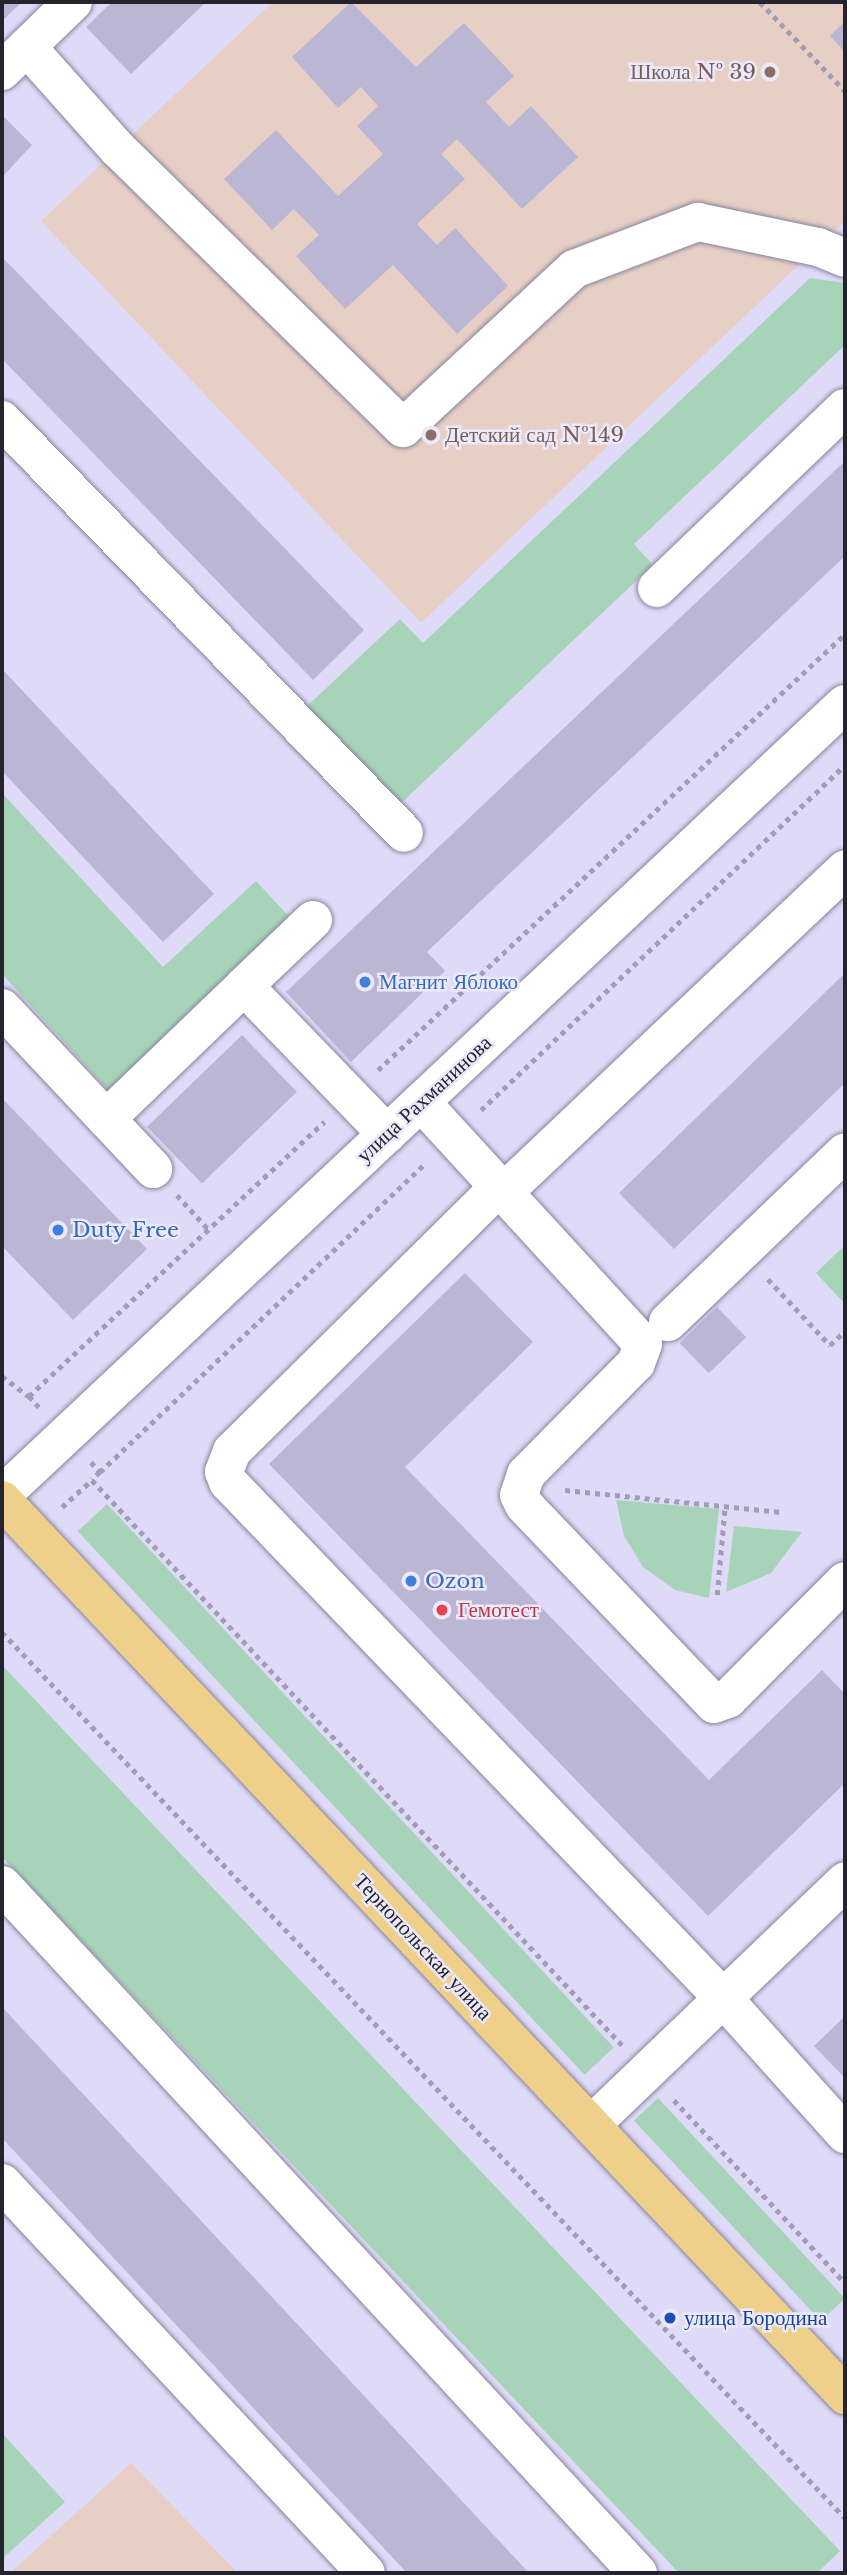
<!DOCTYPE html>
<html>
<head>
<meta charset="utf-8">
<style>
  body { margin:0 }
  #map { position:relative; width:847px; height:2575px; overflow:hidden; background:#dedaf7; font-family:"Libre Baskerville",serif }
  div>[style] { position:absolute }
  [style*='--x'] { left:calc(var(--x)*1px); top:calc(var(--y)*1px); width:calc(var(--w)*1px); rotate:calc(var(--a)*1deg) }
  .education>* { inset:0; background:#e7cfc5 }
  .green>* { inset:0; background:#a7d4b8; transform-origin:0 0 }
  .building>* { inset:0; background:#bbb6d3; transform-origin:0 0 }
  .path>* { height:4.5px; margin-top:-2.25px; transform-origin:0; background:repeating-linear-gradient(90deg,#a09db4 0 5px,transparent 0 10px) }
  .roads { filter:drop-shadow(0 0 2px #88839e) drop-shadow(0 0 2px #88839e) }
  .minor>* { height:38px; margin:-19px; padding:0 19px; transform-origin:19px; border-radius:19px; background:#fff }
  .major>* { height:38px; margin:-19px; padding:0 19px; transform-origin:19px; border-radius:19px; background:#efd08b }
  .dots>* { width:19px; height:19px; translate:-50% -50%; box-sizing:border-box; border:4px solid #ebe9fb; border-radius:50% }
  span { translate:-50% -50%; white-space:nowrap; text-align:center; line-height:1.15; -webkit-text-stroke:5px #ebe9fb; paint-order:stroke }
  .education-label { font-size:21px; color:#785e54 }
  .right { translate:-100% -50%; text-align:right }
  .left { translate:0 -50%; text-align:left }
  .shop-label { font-size:21px; color:#366cbe }
  .street-label { font-size:21px; color:#25232e }
  .health-label { font-size:21px; color:#be3a42 }
  .transit-label { font-size:21px; color:#164399 }
  .frame { position:absolute; inset:0; border:4px solid #25232e; pointer-events:none }
</style>
</head>
<body>
<div id="map">
  <div class="education">
    <div style="clip-path:polygon(273px 2px,845px 2px,845px 221px,421px 623px,41px 221px)"></div>
    <div style="clip-path:polygon(131px 2463px,238px 2573px,10px 2573px)"></div>
  </div>
  <div class="green">
    <div style="clip-path:polygon(810px 278px,845px 283px,845px 345px,634px 544px,653px 565px,396px 808px,304px 709px,400px 619px,423px 643px)"></div>
    <div style="clip-path:polygon(2px 793px,163px 967px,256px 881px,296px 924px,112px 1094px,2px 974px)"></div>
    <div style="clip-path:polygon(845px 1245px,845px 1304px,816px 1273px)"></div>
    <div style="clip-path:polygon(616px 1500px,719px 1509px,709px 1598px,675px 1590px,643px 1567px,624px 1536px)"></div>
    <div style="left:107px;top:1504px;width:743px;height:40px;rotate:47deg"></div>
    <div style="clip-path:polygon(734px 1526px,802px 1532px,771px 1573px,726px 1592px)"></div>
    <div style="clip-path:polygon(2px 1665px,840px 2551px,817px 2573px,679px 2573px,2px 1857px)"></div>
    <div style="left:658px;top:2098px;width:274px;height:33px;rotate:47deg"></div>
    <div style="clip-path:polygon(2px 2433px,65px 2502px,2px 2559px)"></div>
  </div>
  <div class="building">
    <div style="clip-path:polygon(2px 2px,22px 2px,2px 21px)"></div>
    <div style="clip-path:polygon(112px 2px,206px 2px,131px 74px,86px 27px)"></div>
    <div style="clip-path:polygon(351px 2px,416px 67px,464px 23px,514px 76px,486px 102px,509px 127px,531px 106px,578px 157px,522px 209px,457px 139px,441px 154px,465px 179px,417px 224px,437px 245px,455px 228px,508px 286px,457px 334px,393px 265px,345px 309px,296px 256px,319px 235px,294px 209px,272px 230px,224px 179px,276px 130px,338px 196px,383px 154px,357px 126px,378px 106px,361px 87px,338px 108px,292px 57px)"></div>
    <div style="clip-path:polygon(845px 21px,845px 52px,830px 36px)"></div>
    <div style="clip-path:polygon(2px 115px,32px 145px,4px 175px,2px 173px)"></div>
    <div style="clip-path:polygon(2px 257px,364px 630px,313px 680px,2px 359px)"></div>
    <div style="clip-path:polygon(845px 461px,845px 556px,427px 952px,445px 971px,351px 1062px,286px 992px)"></div>
    <div style="clip-path:polygon(2px 669px,214px 894px,163px 942px,2px 771px)"></div>
    <div style="clip-path:polygon(845px 973px,845px 1083px,674px 1249px,619px 1193px)"></div>
    <div style="left:242px;top:1035px;width:79px;height:132px;rotate:46deg"></div>
    <div style="clip-path:polygon(2px 1098px,147px 1249px,73px 1320px,2px 1246px)"></div>
    <div style="clip-path:polygon(465px 1273px,533px 1342px,405px 1467px,709px 1780px,822px 1670px,845px 1694px,845px 1783px,708px 1916px,269px 1464px)"></div>
    <div style="left:717px;top:1307px;width:42px;height:52px;rotate:46deg"></div>
    <div style="clip-path:polygon(2px 2007px,529px 2573px,407px 2573px,2px 2138px)"></div>
    <div style="clip-path:polygon(845px 2016px,845px 2078px,814px 2046px)"></div>
  </div>
  <div class="path">
    <div style="--x:760;--y:2;--w:123;--a:46.3"></div>
    <div style="--x:378;--y:1070;--w:639;--a:-43.03"></div>
    <div style="--x:481;--y:1110;--w:502;--a:-43.46"></div>
    <div style="--x:177;--y:1195;--w:49;--a:47.5"></div>
    <div style="--x:768;--y:1279;--w:91;--a:46.8"></div>
    <div style="--x:830;--y:1345;--w:21;--a:-43"></div>
    <div style="--x:2;--y:1376;--w:34;--a:37"></div>
    <div style="--x:29;--y:1396;--w:403;--a:-42.9"></div>
    <div style="--x:29;--y:1396;--w:15;--a:48"></div>
    <div style="--x:91;--y:1462;--w:13;--a:48"></div>
    <div style="--x:100;--y:1472;--w:11;--a:135"></div>
    <div style="--x:92;--y:1480;--w:775;--a:46.83"></div>
    <div style="--x:100;--y:1472;--w:447;--a:-43.5"></div>
    <div style="--x:565;--y:1490;--w:217;--a:5.8"></div>
    <div style="--x:62;--y:1507;--w:40;--a:-42"></div>
    <div style="--x:717;--y:1595;--w:89;--a:-84.9"></div>
    <div style="--x:2;--y:1632;--w:1223;--a:46.42"></div>
    <div style="--x:674;--y:2100;--w:250;--a:46.9"></div>
  </div>
  <div class="roads">
    <div class="minor">
      <div style="--x:27;--y:47;--w:137;--a:48.3"></div>
      <div style="--x:118;--y:149;--w:399;--a:44.4"></div>
      <div style="--x:403;--y:428;--w:233;--a:-42.9"></div>
      <div style="--x:574;--y:269;--w:133;--a:-20.8"></div>
      <div style="--x:698;--y:222;--w:123;--a:11.8"></div>
      <div style="--x:818;--y:247;--w:29;--a:22"></div>
      <div style="--x:2;--y:71;--w:99;--a:-44.2"></div>
      <div style="--x:2;--y:420;--w:576;--a:45.77"></div>
      <div style="--x:657;--y:588;--w:260;--a:-43.8"></div>
      <div style="--x:313;--y:920;--w:95;--a:136.3"></div>
      <div style="--x:244;--y:986;--w:206;--a:46"></div>
      <div style="--x:2;--y:1008;--w:221;--a:46.8"></div>
      <div style="--x:421;--y:1102;--w:328;--a:47.5"></div>
      <div style="--x:643;--y:1344;--w:20;--a:110"></div>
      <div style="--x:636;--y:1363;--w:156;--a:134.7"></div>
      <div style="--x:526;--y:1474;--w:22;--a:108"></div>
      <div style="--x:519;--y:1495;--w:11;--a:63"></div>
      <div style="--x:524;--y:1505;--w:275;--a:46.3"></div>
      <div style="--x:714;--y:1704;--w:15;--a:-20"></div>
      <div style="--x:728;--y:1699;--w:166;--a:-45.2"></div>
      <div style="--x:106;--y:1119;--w:192;--a:-43.9"></div>
      <div style="--x:500;--y:1186;--w:377;--a:135.3"></div>
      <div style="--x:232;--y:1451;--w:22;--a:111"></div>
      <div style="--x:224;--y:1472;--w:11;--a:68"></div>
      <div style="--x:228;--y:1482;--w:715;--a:46.19"></div>
      <div style="--x:723;--y:1998;--w:183;--a:48.1"></div>
      <div style="--x:505;--y:1191;--w:468;--a:-43.4"></div>
      <div style="--x:668;--y:1322;--w:245;--a:-43.8"></div>
      <div style="--x:2;--y:1495;--w:1156;--a:-43.18"></div>
      <div style="--x:2;--y:1885;--w:937;--a:47.25"></div>
      <div style="--x:591;--y:2125;--w:352;--a:-43.8"></div>
      <div style="--x:2;--y:2183;--w:533;--a:46.97"></div>
    </div>
    <div class="major">
      <div style="--x:2;--y:1500;--w:1230;--a:46.71"></div>
    </div>
  </div>
  <div class="dots">
    <div style="left:770px;top:72px;background:#8d6e63"></div>
    <div style="left:431px;top:435px;background:#8d6e63"></div>
    <div style="left:365px;top:982px;background:#3f7fe0"></div>
    <div style="left:58px;top:1230px;background:#3f7fe0"></div>
    <div style="left:411px;top:1581px;background:#3f7fe0"></div>
    <div style="left:442px;top:1610px;background:#e0444e"></div>
    <div style="left:670px;top:2318px;background:#1a4fb4"></div>
  </div>
  <div class="education-label">
    <span class="right" style="left:756px;top:72px">Школа № 39</span>
    <span class="left" style="left:445px;top:435px">Детский сад №149</span>
  </div>
  <div class="shop-label">
    <span class="left" style="left:379px;top:982px">Магнит Яблоко</span>
    <span class="left" style="left:72px;top:1230px">Duty Free</span>
    <span class="left" style="left:425px;top:1581px">Ozon</span>
  </div>
  <div class="street-label">
    <span style="left:424px;top:1099px;rotate:-43deg">улица Рахманинова</span>
    <span style="left:423px;top:1947px;rotate:47deg">Тернопольская улица</span>
  </div>
  <div class="health-label">
    <span class="left" style="left:458px;top:1610px">Гемотест</span>
  </div>
  <div class="transit-label">
    <span class="left" style="left:684px;top:2318px">улица Бородина</span>
  </div>
  <div class="frame"></div>
</div>
</body>
</html>
